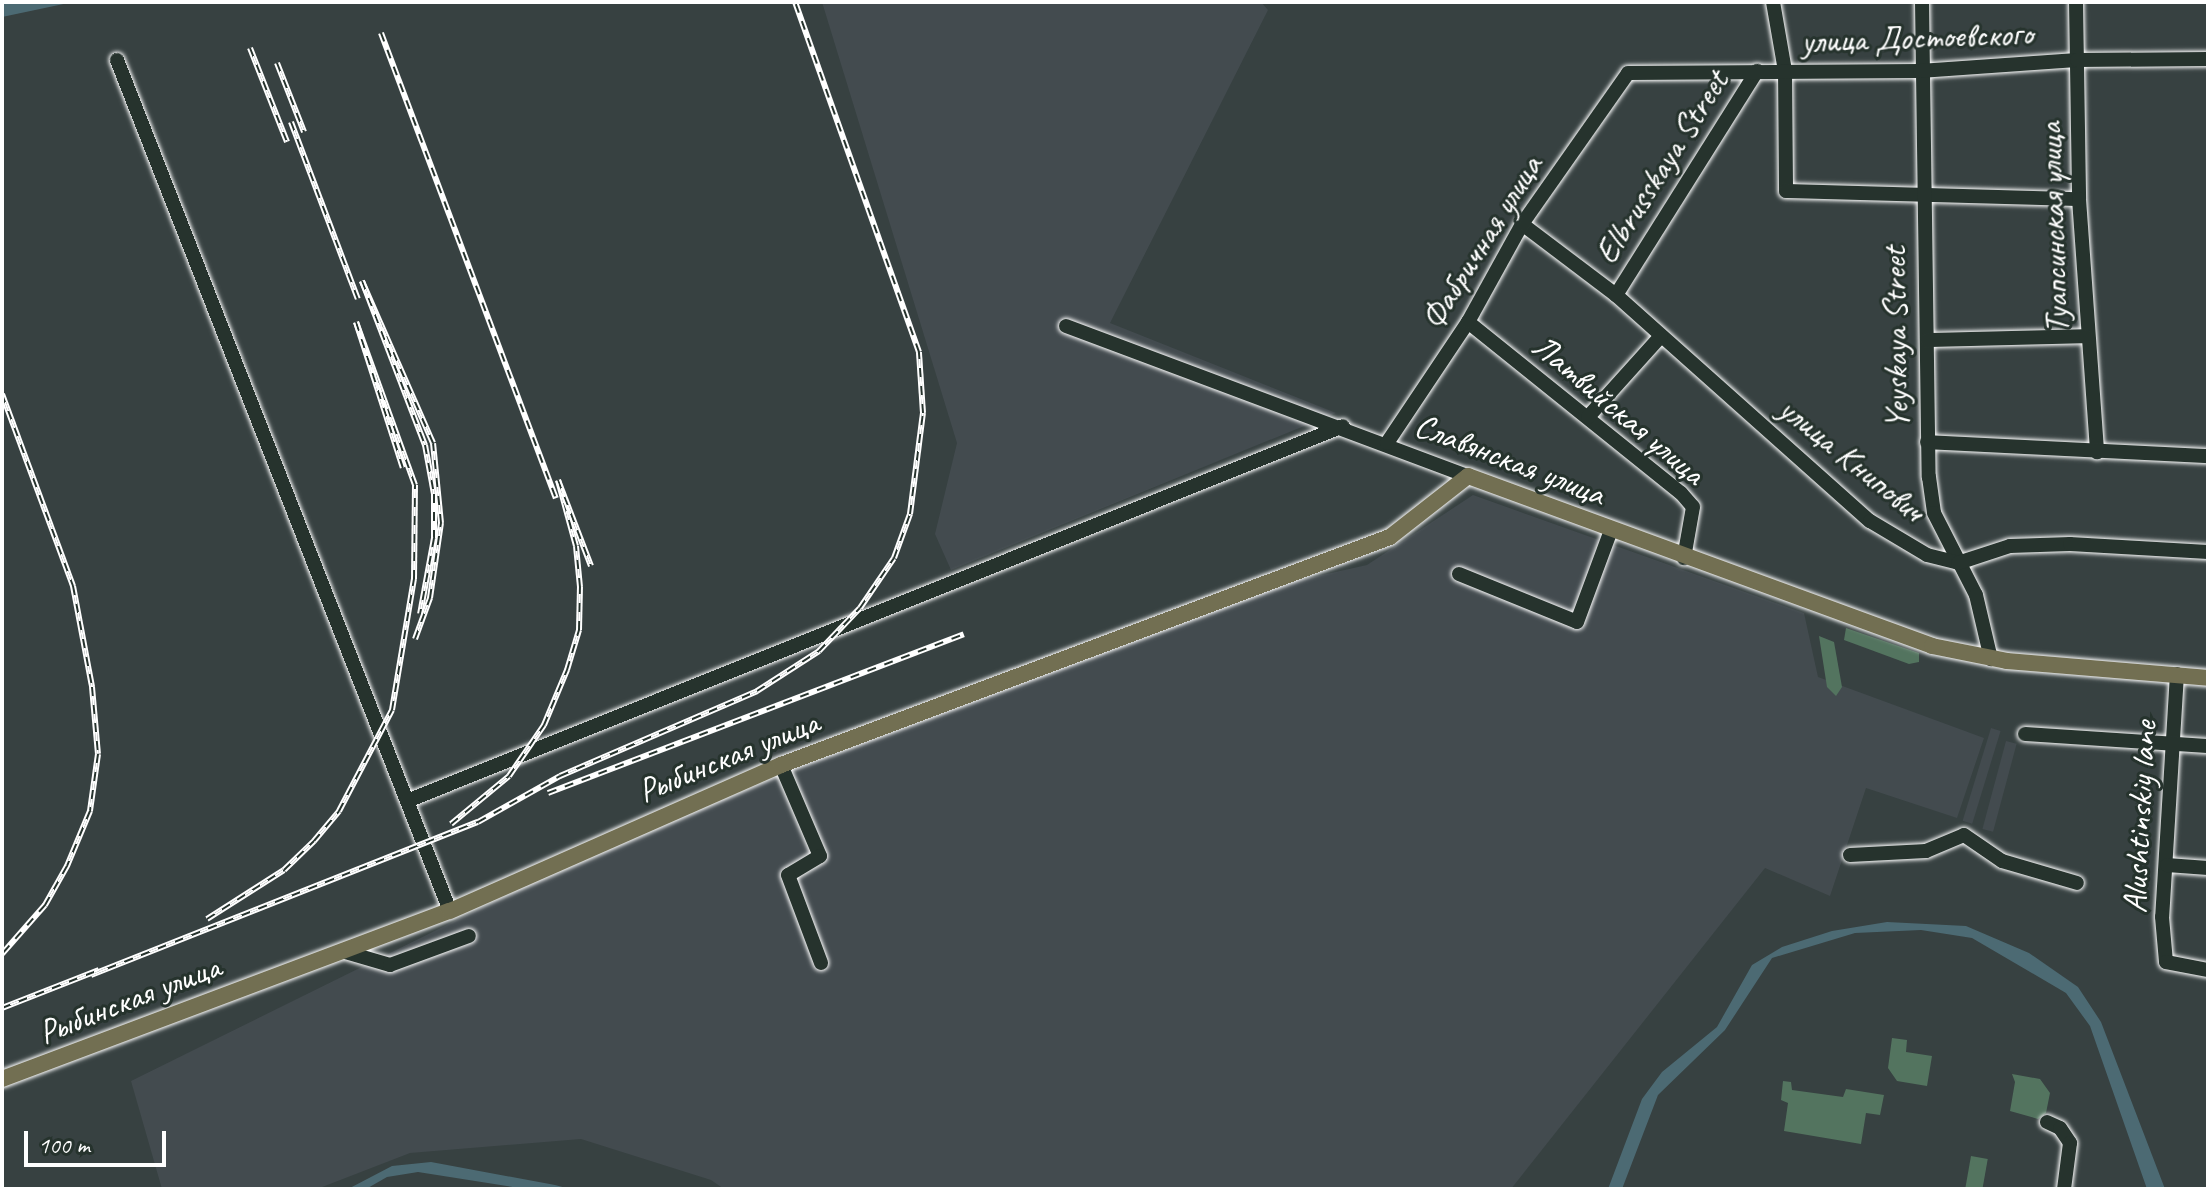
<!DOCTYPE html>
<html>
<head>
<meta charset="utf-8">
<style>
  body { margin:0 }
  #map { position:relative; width:2210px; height:1191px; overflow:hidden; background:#374141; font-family:Caveat,sans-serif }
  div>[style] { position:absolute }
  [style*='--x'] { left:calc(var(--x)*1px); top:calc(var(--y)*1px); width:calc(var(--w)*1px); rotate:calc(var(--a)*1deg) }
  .built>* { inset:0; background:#434b4f; transform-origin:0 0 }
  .green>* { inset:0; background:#53745f; transform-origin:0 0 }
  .water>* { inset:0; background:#4c6a73 }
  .roads { filter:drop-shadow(0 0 2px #fff) drop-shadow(0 0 2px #fff) }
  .minor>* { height:14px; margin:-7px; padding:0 7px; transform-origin:7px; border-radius:7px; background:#26332d }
  .major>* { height:16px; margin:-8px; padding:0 8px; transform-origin:8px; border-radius:8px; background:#726f52 }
  .rail>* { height:6px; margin-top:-3px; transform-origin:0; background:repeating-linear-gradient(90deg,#26332d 0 9px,#fff 0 18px); box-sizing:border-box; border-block:2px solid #fff }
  span { translate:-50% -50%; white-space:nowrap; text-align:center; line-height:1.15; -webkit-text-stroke:6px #26332d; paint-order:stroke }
  .street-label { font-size:34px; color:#fff }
  .frame { position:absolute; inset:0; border:4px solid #fff; pointer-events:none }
  .scale { position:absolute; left:24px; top:1131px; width:142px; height:36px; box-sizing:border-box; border:4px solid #fff; border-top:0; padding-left:10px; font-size:24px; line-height:28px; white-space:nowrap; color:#fff; -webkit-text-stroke:6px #26332d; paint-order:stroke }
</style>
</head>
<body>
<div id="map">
  <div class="built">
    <div style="clip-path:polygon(822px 2px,1261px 2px,1268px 10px,1110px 323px,1336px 413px,951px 570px,935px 534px,957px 443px)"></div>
    <div style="clip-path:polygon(1473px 495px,1804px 613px,1818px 677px,1984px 738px,1957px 818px,1866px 788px,1830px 896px,1765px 868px,1511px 1189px,724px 1189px,711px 1180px,581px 1139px,410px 1153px,317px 1189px,162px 1189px,131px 1081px,574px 862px,801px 767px,1282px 584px,1367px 565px)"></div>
    <div style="left:1991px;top:728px;width:10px;height:97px;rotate:17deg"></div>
    <div style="left:2006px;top:741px;width:11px;height:91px;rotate:15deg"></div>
  </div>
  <div class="green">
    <div style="clip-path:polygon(1846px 628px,1919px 653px,1919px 662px,1909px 664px,1844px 640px)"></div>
    <div style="clip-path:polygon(1819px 636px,1834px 642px,1842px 687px,1836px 696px,1827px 687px)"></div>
    <div style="clip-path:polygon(1892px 1038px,1907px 1040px,1906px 1052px,1932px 1056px,1927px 1086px,1897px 1081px,1888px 1068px)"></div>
    <div style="clip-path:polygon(2012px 1074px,2040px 1079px,2050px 1093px,2046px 1113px,2038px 1119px,2010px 1111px,2015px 1082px)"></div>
    <div style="clip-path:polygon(1783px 1081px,1791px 1082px,1792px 1090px,1843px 1097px,1846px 1089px,1884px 1095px,1880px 1115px,1866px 1113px,1861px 1144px,1784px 1131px,1788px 1103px,1781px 1100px)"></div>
    <div style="left:1971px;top:1156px;width:17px;height:34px;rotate:10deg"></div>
  </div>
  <div class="water">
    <div style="clip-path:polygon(2px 2px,73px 2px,2px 17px)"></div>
    <div style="clip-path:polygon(1887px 922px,1966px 926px,2029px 953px,2078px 987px,2101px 1022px,2165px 1189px,2147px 1189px,2090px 1026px,2066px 993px,1972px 938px,1921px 930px,1855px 933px,1772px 958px,1725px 1030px,1658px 1095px,1622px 1189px,1608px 1189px,1642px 1099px,1662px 1072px,1717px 1027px,1752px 965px,1782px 947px,1832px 931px)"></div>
    <div style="clip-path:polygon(431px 1162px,555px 1185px,570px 1189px,525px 1189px,418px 1172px,387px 1177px,366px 1189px,348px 1189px,392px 1166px)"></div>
  </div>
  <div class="roads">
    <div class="minor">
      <div style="--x:1773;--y:2;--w:70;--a:80.1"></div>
      <div style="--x:1785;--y:71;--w:120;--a:89.5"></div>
      <div style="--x:1786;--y:191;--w:293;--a:1.6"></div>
      <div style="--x:1922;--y:2;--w:475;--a:89.2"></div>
      <div style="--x:1929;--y:477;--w:36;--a:82"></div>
      <div style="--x:1934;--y:513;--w:92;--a:62.9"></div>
      <div style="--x:1976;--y:595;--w:66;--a:76.8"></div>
      <div style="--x:2076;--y:2;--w:197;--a:89.1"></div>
      <div style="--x:2079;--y:199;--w:254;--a:85.9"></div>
      <div style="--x:117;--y:60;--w:914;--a:68.63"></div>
      <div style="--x:1522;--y:224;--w:118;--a:37.1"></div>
      <div style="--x:1616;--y:295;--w:340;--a:41.7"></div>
      <div style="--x:1870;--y:521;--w:66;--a:30.8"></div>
      <div style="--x:1927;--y:555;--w:32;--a:14"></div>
      <div style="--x:1958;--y:563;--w:55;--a:-18.1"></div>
      <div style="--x:2010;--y:546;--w:60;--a:-1.9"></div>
      <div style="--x:2070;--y:544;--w:138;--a:3.3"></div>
      <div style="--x:1616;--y:295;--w:265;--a:-57.8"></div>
      <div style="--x:1468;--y:322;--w:273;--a:38.8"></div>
      <div style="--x:1681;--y:493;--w:18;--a:49"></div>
      <div style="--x:1693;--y:507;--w:52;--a:100"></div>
      <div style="--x:1066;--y:326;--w:429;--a:20.5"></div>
      <div style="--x:1927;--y:340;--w:159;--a:-1.4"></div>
      <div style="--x:1588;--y:417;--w:109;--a:-48"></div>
      <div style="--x:1927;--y:442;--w:281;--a:2.9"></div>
      <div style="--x:1387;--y:443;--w:146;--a:-56.2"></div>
      <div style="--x:1468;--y:322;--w:112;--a:-61.1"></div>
      <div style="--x:1522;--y:224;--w:184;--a:-54.9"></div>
      <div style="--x:1628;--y:73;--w:292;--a:-0.4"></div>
      <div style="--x:1920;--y:71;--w:157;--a:-4"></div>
      <div style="--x:2077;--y:60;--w:131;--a:-0.4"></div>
      <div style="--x:1459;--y:574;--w:127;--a:22.1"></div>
      <div style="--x:1577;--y:622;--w:98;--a:-69.7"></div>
      <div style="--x:2177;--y:674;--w:243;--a:93.5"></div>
      <div style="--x:2162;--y:917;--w:45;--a:84.9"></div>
      <div style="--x:2166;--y:962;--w:43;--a:10.8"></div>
      <div style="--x:2025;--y:734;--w:183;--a:3.8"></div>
      <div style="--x:781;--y:765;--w:99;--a:66.8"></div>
      <div style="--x:820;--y:856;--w:37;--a:149"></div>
      <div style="--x:788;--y:875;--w:94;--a:69.4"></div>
      <div style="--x:407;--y:801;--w:1008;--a:-21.83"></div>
      <div style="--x:1850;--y:855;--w:76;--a:-3"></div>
      <div style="--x:1926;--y:851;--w:41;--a:-22.8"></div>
      <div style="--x:1964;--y:835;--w:46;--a:34.4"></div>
      <div style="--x:2002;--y:861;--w:78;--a:16.3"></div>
      <div style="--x:2167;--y:865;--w:41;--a:4.2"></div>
      <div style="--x:342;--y:951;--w:50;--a:16.3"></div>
      <div style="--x:390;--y:965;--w:84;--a:-20.2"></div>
      <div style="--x:2047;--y:1122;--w:14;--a:25"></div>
      <div style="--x:2060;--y:1128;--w:18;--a:56"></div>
      <div style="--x:2070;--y:1143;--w:46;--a:97.4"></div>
    </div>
    <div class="major">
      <div style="--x:2;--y:1079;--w:478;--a:-20.6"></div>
      <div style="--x:450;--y:911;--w:362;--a:-23.8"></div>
      <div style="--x:781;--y:765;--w:650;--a:-20.53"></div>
      <div style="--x:1390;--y:537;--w:99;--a:-38"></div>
      <div style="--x:1468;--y:476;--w:494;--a:20.1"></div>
      <div style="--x:1932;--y:646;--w:76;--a:11.3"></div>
      <div style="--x:2007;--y:661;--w:202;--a:4.8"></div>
    </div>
  </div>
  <div class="rail">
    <div style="--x:381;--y:33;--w:497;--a:69.4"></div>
    <div style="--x:250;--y:48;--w:101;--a:68.5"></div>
    <div style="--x:277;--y:63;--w:74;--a:68.6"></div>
    <div style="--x:291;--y:122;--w:189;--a:69.3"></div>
    <div style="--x:2;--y:394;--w:205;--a:69.7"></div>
    <div style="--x:73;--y:586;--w:103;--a:79.3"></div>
    <div style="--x:92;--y:687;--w:67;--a:84.9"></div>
    <div style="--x:98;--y:754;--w:58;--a:98"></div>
    <div style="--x:90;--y:811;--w:60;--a:112.7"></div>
    <div style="--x:67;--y:866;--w:45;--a:119.4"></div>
    <div style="--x:45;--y:905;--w:65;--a:131.3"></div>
    <div style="--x:415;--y:639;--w:44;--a:-69.9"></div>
    <div style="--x:430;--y:598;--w:76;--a:-81.7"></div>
    <div style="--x:441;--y:523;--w:80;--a:-95.7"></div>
    <div style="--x:433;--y:443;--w:177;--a:-113.7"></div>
    <div style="--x:362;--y:281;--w:176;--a:69"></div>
    <div style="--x:425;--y:445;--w:50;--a:79.6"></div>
    <div style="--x:434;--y:494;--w:44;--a:90"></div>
    <div style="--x:434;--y:538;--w:77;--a:100.4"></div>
    <div style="--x:548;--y:793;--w:445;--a:-20.9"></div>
    <div style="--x:451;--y:824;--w:75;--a:-39.6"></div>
    <div style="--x:509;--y:776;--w:62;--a:-55.5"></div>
    <div style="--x:544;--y:725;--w:60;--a:-67.3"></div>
    <div style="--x:567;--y:670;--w:42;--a:-73.3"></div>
    <div style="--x:579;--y:630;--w:43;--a:-88.7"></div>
    <div style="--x:580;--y:587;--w:41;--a:-95.6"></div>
    <div style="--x:576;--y:546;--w:68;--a:-105.3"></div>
    <div style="--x:558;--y:480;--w:92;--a:69"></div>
    <div style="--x:207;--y:919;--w:91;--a:-32.5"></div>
    <div style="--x:284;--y:870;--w:42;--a:-44"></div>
    <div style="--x:314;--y:841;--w:39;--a:-50"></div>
    <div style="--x:339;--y:811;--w:114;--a:-62.3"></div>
    <div style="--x:392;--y:710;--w:133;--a:-80.5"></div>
    <div style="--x:414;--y:579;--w:94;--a:-89.4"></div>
    <div style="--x:415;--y:485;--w:173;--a:-109.9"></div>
    <div style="--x:356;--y:322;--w:153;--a:72.2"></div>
    <div style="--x:91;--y:975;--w:416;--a:-21.6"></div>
    <div style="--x:478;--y:822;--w:94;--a:-29.3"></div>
    <div style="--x:560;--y:776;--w:215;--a:-23.3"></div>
    <div style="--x:757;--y:691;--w:74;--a:-32.8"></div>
    <div style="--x:819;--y:651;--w:59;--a:-46.4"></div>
    <div style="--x:860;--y:608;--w:60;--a:-55.8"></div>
    <div style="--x:894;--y:558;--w:47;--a:-70"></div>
    <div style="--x:910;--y:514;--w:102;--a:-82.7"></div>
    <div style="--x:923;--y:413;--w:61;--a:-93.8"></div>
    <div style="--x:919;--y:352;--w:371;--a:-109.5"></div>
    <div style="--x:2;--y:1008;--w:104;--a:-21.4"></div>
  </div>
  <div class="street-label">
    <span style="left:1917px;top:37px;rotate:-2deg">улица Достоевского</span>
    <span style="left:1661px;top:167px;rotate:-58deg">Elbrusskaya Street</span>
    <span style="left:2053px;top:228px;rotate:-92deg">Туапсинская улица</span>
    <span style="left:1481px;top:242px;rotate:-58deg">Фабричная улица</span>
    <span style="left:1895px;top:338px;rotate:-91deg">Yeyskaya Street</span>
    <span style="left:1619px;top:409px;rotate:40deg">Латвийская улица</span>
    <span style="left:1510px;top:459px;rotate:21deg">Славянская улица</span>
    <span style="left:1852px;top:459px;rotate:39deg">улица Книпович</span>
    <span style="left:728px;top:756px;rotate:-22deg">Рыбинская улица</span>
    <span style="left:2139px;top:817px;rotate:-87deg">Alushtinskiy lane</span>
    <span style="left:129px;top:999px;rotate:-21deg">Рыбинская улица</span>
  </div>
  <div class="frame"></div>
  <div class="scale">100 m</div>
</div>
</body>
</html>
